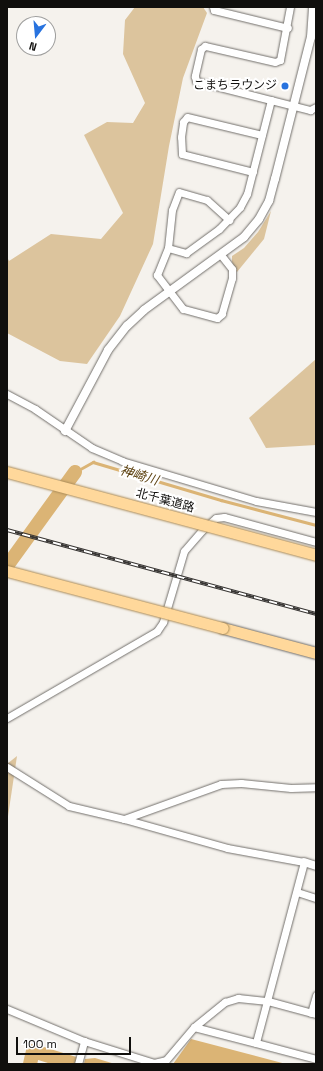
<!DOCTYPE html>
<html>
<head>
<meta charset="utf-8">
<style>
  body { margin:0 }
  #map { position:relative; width:323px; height:1071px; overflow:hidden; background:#f5f2ed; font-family:"Space Grotesk","Noto Sans JP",sans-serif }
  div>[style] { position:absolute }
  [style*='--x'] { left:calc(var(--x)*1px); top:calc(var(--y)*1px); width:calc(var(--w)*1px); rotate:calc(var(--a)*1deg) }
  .green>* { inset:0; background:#dcc49d }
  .water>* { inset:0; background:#dbb475 }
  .stream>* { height:2.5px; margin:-1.25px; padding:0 1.25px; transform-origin:1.25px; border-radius:1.25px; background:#dbb475 }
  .river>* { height:14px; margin:-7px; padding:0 7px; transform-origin:7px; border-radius:7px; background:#dbb475 }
  .roads { filter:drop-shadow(0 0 1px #726f6b) drop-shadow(0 0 1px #726f6b) }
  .minor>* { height:7px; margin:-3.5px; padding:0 3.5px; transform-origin:3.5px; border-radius:3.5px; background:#fff }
  .tertiary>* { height:8px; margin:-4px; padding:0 4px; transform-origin:4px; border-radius:4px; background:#fff }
  .trunk>* { height:11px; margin:-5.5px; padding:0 5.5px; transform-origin:5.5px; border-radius:5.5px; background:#ffd89b }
  .rail>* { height:4px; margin-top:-2px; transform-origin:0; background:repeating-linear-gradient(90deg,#fff 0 8px,#373533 0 16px); box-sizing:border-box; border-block:1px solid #373533 }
  .bridges { filter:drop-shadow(0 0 1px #ab8c59) drop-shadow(0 0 1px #ab8c59) }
  .trunk-bridge>* { height:11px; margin:-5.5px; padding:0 5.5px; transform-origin:5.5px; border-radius:5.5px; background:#ffd89b }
  .dots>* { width:11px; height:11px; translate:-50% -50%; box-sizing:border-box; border:2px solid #fff; border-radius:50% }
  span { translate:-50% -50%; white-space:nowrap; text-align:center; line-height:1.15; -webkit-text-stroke:4px #fff; paint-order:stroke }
  .poi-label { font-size:12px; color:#100f0d }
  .right { translate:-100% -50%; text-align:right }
  .street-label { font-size:12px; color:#100f0d }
  .water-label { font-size:13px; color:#5e4312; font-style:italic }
  .frame { position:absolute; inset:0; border:8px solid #100f0d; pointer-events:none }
  .north { position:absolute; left:16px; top:16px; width:40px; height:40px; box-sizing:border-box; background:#fff; border:1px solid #9f9f9e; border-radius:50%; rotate:196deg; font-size:11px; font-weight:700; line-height:16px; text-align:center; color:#100f0d }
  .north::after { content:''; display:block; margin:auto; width:14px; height:18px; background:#2873df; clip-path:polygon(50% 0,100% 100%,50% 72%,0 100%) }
  .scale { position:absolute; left:16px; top:1037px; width:115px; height:18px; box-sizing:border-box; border:2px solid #100f0d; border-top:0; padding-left:5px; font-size:12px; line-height:14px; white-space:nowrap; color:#100f0d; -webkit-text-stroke:3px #fff; paint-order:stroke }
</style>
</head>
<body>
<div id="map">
  <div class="green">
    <div style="clip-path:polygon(135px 7px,203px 7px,207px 13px,183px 78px,169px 146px,153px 244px,120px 316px,87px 364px,60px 361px,7px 333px,7px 257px,9px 261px,51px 234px,101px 239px,123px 213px,84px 135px,107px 122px,133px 123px,145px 103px,123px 54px,125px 20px)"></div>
    <div style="clip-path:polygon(271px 211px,264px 239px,237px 272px,232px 262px,232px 256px,244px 248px,258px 232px)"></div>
    <div style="clip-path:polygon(316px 359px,316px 445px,266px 448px,249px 418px)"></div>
    <div style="clip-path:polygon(17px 756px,7px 823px,7px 764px)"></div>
  </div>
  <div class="water">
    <div style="clip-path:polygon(191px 1039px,286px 1064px,173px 1064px)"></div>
    <div style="clip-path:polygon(95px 1058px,115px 1064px,84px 1064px,85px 1059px)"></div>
  </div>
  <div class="stream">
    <div style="--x:75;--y:472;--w:21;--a:-29"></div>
    <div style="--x:93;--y:462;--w:134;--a:16.5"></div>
    <div style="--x:221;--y:500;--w:98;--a:14.7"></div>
  </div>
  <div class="river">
    <div style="--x:7;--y:566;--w:116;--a:-54.1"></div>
    <div style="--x:30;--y:1064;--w:13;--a:-77"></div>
    <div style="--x:33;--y:1051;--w:44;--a:17.2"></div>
  </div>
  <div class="roads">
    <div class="minor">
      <div style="--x:213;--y:7;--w:3;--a:72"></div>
      <div style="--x:214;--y:10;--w:76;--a:13.7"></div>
      <div style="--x:290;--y:7;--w:54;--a:100.7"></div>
      <div style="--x:280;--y:60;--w:5;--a:158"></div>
      <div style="--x:275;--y:62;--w:72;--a:-167.1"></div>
      <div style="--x:205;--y:46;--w:5;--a:143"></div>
      <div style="--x:201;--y:49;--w:28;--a:103"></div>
      <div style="--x:195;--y:76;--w:5;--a:79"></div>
      <div style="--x:196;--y:81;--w:118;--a:14.3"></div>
      <div style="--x:310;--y:110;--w:7;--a:-27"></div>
      <div style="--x:253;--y:172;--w:73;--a:-165.8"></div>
      <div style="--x:182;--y:154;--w:17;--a:-93"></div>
      <div style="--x:181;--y:137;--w:15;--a:-82"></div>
      <div style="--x:183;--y:122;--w:6;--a:-51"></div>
      <div style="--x:187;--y:117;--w:77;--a:13.5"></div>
      <div style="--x:168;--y:248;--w:19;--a:16"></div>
      <div style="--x:186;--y:253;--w:41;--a:-36"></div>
      <div style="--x:219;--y:229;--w:30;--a:-46"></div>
      <div style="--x:240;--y:207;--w:15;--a:-62"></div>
      <div style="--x:247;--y:194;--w:97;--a:-75.7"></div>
      <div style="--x:221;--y:255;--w:18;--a:52"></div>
      <div style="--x:232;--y:269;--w:9;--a:90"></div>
      <div style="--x:232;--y:278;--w:37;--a:106"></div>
      <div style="--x:222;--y:314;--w:6;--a:141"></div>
      <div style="--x:217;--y:318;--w:35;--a:-165"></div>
      <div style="--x:183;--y:309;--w:43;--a:-127.4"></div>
      <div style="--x:157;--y:275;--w:29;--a:-68"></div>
      <div style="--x:168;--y:248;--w:38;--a:-84"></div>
      <div style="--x:172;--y:210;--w:19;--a:-69"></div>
      <div style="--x:179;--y:192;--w:29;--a:16"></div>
      <div style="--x:207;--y:200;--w:30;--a:42"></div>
      <div style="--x:7;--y:394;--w:32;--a:28"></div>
      <div style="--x:35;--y:409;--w:69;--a:34.4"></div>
      <div style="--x:92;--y:448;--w:33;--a:23"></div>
      <div style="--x:122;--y:461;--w:140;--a:16.6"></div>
      <div style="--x:256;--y:501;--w:61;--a:10.4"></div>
      <div style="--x:7;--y:718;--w:173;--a:-30.1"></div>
      <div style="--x:157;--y:631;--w:11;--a:-56"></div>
      <div style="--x:163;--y:622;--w:74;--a:-73.5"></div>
      <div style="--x:184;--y:551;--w:28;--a:-49"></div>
      <div style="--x:202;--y:530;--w:18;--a:-41"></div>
      <div style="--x:216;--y:518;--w:8;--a:-7"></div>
      <div style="--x:224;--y:517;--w:95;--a:15.2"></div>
      <div style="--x:7;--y:767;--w:73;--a:32.2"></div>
      <div style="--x:69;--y:806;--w:57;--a:13.3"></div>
      <div style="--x:124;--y:819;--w:103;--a:-19.8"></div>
      <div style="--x:221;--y:784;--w:20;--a:-3"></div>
      <div style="--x:241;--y:783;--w:50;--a:5.7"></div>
      <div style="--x:291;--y:788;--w:25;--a:-2"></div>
      <div style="--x:124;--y:819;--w:107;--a:15.7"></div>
      <div style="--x:227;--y:848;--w:78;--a:10.3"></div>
      <div style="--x:304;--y:862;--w:187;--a:104.9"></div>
      <div style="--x:256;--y:1043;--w:62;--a:14.9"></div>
      <div style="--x:297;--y:892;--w:20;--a:18"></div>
      <div style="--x:7;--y:1009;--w:83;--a:22.6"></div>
      <div style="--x:84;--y:1041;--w:73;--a:17.4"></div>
      <div style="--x:154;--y:1063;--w:12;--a:-14"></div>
      <div style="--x:166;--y:1060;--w:43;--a:-49.7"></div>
      <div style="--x:194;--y:1027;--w:40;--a:-39"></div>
      <div style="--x:225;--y:1002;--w:14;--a:-17"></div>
      <div style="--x:238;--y:998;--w:30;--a:6"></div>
      <div style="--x:268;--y:1001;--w:50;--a:15.2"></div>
      <div style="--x:311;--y:1013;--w:19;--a:-74"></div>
      <div style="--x:194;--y:1027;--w:64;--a:14.5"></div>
      <div style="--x:78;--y:1064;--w:24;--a:-75"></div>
    </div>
    <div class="tertiary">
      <div style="--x:65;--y:431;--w:92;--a:-62"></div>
      <div style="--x:108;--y:350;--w:31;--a:-52"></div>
      <div style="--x:127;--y:326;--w:23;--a:-43"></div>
      <div style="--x:144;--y:310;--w:124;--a:-36.1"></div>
      <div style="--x:244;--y:237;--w:23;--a:-50"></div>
      <div style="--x:259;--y:219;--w:21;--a:-61"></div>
      <div style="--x:269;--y:201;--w:23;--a:-75"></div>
      <div style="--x:275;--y:179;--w:146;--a:-75.8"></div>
      <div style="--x:311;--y:37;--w:30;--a:-86"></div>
      <div style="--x:304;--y:862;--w:13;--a:18"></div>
    </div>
    <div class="trunk">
      <div style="--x:223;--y:628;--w:96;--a:15"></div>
    </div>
  </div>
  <div class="rail">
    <div style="--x:7;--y:530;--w:320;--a:15.2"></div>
  </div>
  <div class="bridges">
    <div class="trunk-bridge">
      <div style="--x:7;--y:472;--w:320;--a:15"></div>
      <div style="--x:7;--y:571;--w:223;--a:14.8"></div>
    </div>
  </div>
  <div class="dots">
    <div style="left:285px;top:86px;background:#2873df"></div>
  </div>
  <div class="poi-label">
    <span class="right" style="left:277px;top:86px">こまちラウンジ</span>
  </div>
  <div class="street-label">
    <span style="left:165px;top:501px;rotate:15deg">北千葉道路</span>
  </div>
  <div class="water-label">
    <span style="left:139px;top:476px;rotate:17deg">神崎川</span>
  </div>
  <div class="frame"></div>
  <div class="north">N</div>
  <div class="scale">100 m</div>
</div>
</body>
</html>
